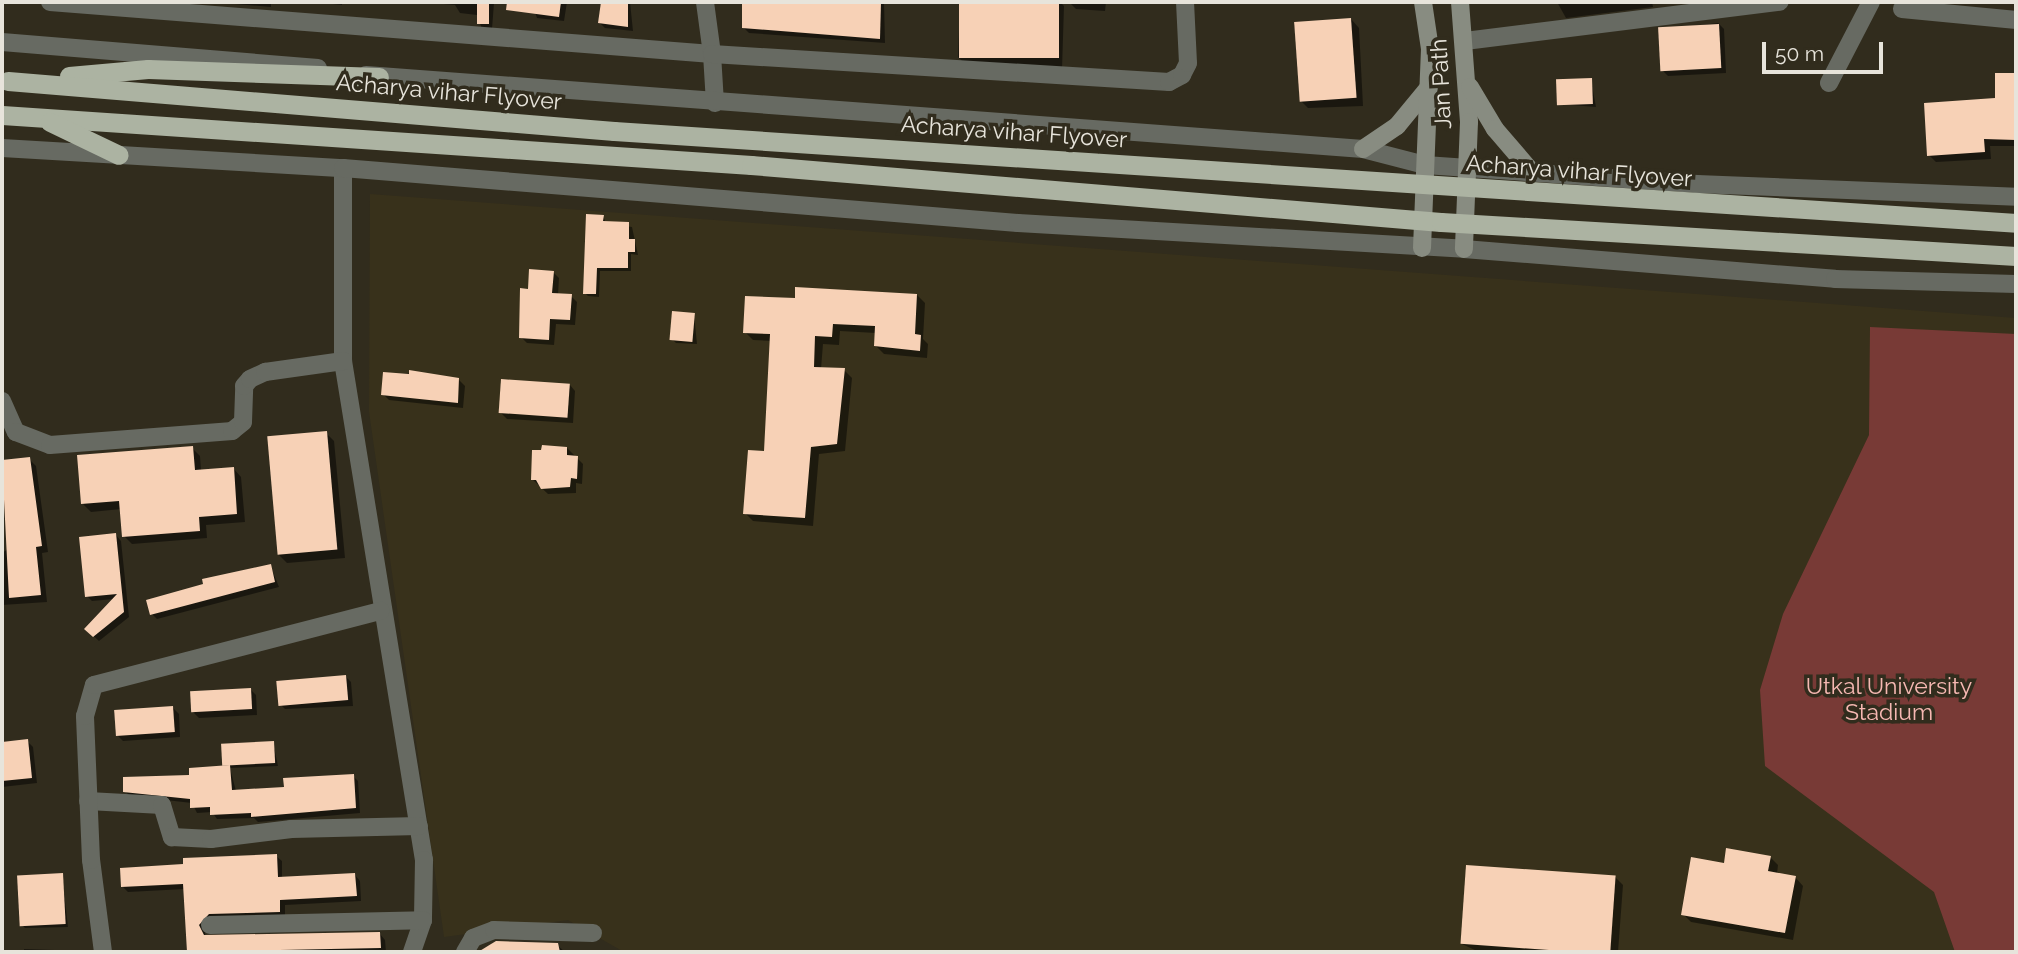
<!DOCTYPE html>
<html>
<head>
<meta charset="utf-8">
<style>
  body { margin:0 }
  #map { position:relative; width:2018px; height:954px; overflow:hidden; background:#312c1d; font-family:Raleway,sans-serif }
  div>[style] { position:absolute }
  .built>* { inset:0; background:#38311b }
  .green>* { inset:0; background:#783a36 }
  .shadow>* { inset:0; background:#0007 }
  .building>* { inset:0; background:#f7d1b6; transform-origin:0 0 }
  .minor>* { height:18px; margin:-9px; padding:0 9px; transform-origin:9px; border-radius:9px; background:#676a62 }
  .tertiary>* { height:18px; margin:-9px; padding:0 9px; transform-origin:9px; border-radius:9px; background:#676a62 }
  .secondary>* { height:18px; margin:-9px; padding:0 9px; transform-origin:9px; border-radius:9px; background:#888c81 }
  .trunk>* { height:19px; margin:-9.5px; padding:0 9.5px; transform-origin:9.5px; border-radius:9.5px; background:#acb3a2 }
  span { translate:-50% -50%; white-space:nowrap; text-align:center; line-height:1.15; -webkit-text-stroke:7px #312c1d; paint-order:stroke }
  .street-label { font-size:23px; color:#e7e4db }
  .park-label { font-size:23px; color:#f6b8b2 }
  .frame { position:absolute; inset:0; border:4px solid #e7e4db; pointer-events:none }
  .scale { position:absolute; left:1762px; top:42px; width:121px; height:32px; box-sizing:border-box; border:4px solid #e7e4db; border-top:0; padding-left:9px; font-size:21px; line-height:24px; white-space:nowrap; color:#e7e4db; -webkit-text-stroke:5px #312c1d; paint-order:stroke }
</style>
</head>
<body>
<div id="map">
  <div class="built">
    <i style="clip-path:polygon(370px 194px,2016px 318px,2016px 952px,624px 952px,568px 920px,444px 937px,369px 412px)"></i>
  </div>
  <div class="green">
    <i style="clip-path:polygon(1870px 327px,2016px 334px,2016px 952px,1955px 952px,1934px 892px,1765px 766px,1760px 690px,1783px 614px,1869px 435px)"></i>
  </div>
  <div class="shadow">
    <i style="clip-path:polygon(211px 2px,271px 2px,271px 7px)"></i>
    <i style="clip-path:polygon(315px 2px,342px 2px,342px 5px)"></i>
    <i style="clip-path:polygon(421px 2px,567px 2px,564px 21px,537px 18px,533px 6px,494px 3px,492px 29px,482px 29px,477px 15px,460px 13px,455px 5px)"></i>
    <i style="clip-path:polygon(582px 2px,630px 2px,633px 31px,605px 28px,600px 23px,603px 4px)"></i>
    <i style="clip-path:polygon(744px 2px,884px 2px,885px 43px,749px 33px,744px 28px)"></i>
    <i style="clip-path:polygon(960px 2px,1060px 2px,1064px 6px,1062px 69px,964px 63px,958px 57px)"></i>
    <i style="clip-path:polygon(1106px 2px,1105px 11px,1076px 9px,1070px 3px)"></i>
    <i style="clip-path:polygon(1557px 2px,1652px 2px,1653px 7px,1566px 18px)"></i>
    <i style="clip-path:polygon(1351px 19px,1359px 28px,1363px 106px,1308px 108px,1300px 100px)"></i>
    <i style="clip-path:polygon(1718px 23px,1724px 29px,1726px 73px,1668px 76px,1662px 70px,1660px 30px)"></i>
    <i style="clip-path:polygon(1997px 75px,2016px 75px,2016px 146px,1990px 146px,1991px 159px,1936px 162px,1929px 155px,1996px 100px)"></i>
    <i style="clip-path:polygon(1591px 80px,1596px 107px,1559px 104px)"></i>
    <i style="clip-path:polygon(603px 216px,606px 223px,632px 227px,638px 255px,631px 254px,631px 271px,600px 271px,599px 297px,588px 296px,585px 293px)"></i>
    <i style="clip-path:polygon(553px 272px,559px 278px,558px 295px,571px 296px,577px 302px,575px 325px,556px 324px,554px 345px,527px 343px,521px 337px,529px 291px)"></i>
    <i style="clip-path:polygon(917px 295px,925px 303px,923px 339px,928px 344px,927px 358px,884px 354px,876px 346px,876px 333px,840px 331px,839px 345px,823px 344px,821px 369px,844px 370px,852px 378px,845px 451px,819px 454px,813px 526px,753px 521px,745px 513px,766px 453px,772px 341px,753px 340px,745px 332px,796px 300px)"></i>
    <i style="clip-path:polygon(694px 314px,697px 344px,676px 343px,672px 339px)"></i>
    <i style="clip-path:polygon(423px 373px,459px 380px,465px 386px,463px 408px,389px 400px,383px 394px,385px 374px)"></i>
    <i style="clip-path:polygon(570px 385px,575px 391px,573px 423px,507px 419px,501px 413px)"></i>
    <i style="clip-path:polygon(326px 433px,334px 441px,345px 558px,287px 563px,279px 555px)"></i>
    <i style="clip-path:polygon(192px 448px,200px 456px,201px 471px,233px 468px,241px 477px,245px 522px,206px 525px,207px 538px,132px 544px,124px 536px,121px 509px,91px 512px,83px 504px)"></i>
    <i style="clip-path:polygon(567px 448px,583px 464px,582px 484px,576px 483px,576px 493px,548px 494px,532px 479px)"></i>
    <i style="clip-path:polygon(29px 459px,36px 466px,48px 552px,42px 553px,47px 602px,2px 605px,2px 553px,11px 547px)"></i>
    <i style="clip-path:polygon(116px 535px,121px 541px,129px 617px,99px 641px,86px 629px,114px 599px,92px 601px,87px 596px)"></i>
    <i style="clip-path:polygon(270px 565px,279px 587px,157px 619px,152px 614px,205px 585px)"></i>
    <i style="clip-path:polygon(345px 676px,351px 682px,353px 706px,285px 709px,279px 703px)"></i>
    <i style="clip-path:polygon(250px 689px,256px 695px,257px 715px,199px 718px,193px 712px)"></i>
    <i style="clip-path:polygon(173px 708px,179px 714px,180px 737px,123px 741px,117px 735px)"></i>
    <i style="clip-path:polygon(27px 741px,33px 747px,37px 783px,2px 787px,2px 744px)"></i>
    <i style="clip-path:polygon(273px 742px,278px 766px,230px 768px,236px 791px,286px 789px,353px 776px,358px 781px,360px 813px,258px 822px,254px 818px,217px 819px,212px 812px,197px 813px,192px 803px,130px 796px,125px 791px,227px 767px,224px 764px)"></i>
    <i style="clip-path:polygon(276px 856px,282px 861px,282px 879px,355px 875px,360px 881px,361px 901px,285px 905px,285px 917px,205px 926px,205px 935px,380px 934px,385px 940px,386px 952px,188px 952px,185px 889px,128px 892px,123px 887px,185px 866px)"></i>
    <i style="clip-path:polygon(1770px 857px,1778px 865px,1777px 874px,1795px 877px,1803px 886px,1793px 940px,1691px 922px,1683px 914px,1725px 865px)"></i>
    <i style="clip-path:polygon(62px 875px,68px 927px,25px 928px,21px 924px)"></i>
    <i style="clip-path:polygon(1615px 877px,1623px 885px,1618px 952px,1479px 952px,1462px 944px)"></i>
    <i style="clip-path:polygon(496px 943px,557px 945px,565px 952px,480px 952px)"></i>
    <i style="clip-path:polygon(24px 949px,54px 950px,56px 952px,24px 952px)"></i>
  </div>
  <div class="building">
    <i style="left:477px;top:2px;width:12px;height:22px"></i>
    <i style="clip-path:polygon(507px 2px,561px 2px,559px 17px,506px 10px)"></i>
    <i style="clip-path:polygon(601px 2px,628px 2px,628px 27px,598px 23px)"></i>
    <i style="clip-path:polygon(742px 2px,881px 2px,880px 39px,742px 28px)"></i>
    <i style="left:959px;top:2px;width:100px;height:56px"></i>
    <i style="left:1351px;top:18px;width:80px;height:57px;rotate:86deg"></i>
    <i style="left:1719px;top:24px;width:44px;height:61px;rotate:87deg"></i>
    <i style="clip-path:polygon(1995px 73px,2016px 73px,2016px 140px,1984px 139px,1985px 152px,1927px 156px,1924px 103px,1995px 98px)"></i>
    <i style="left:1592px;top:78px;width:26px;height:36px;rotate:88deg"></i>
    <i style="clip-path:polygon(586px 214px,604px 215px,603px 221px,629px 222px,629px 239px,635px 239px,635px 252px,628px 252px,628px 268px,597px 268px,596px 294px,583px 294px)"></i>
    <i style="clip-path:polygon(529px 269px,554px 271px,552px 293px,572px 294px,570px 320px,550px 319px,549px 340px,519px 338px,520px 288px,528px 289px)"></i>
    <i style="clip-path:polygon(795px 287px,917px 294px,915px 334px,921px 335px,920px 351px,874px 346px,875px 326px,833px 324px,832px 337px,815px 336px,814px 367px,845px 368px,837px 444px,811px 447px,805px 518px,743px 514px,748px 450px,764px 451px,770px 334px,743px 333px,745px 296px,795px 298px)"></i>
    <i style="left:672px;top:311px;width:23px;height:29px;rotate:5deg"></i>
    <i style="clip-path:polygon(409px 370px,459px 378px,458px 403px,381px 395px,383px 372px,409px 374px)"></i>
    <i style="left:501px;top:379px;width:69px;height:34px;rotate:4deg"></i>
    <i style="left:327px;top:431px;width:119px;height:60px;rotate:85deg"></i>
    <i style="clip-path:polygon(542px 445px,567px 447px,567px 455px,578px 456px,577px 479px,571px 478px,570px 487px,541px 489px,536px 480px,531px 480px,532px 450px,541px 450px)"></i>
    <i style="clip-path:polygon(193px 446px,195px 470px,234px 467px,237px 514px,199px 517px,200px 531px,122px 537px,119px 501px,81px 504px,77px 455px)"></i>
    <i style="clip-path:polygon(30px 457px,42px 546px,36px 547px,41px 595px,9px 598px,2px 460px)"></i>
    <i style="clip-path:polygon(116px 533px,124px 612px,93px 637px,84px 629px,117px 594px,85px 597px,79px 537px)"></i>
    <i style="clip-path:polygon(271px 564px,275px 582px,150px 615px,146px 600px,203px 584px,202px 579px)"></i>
    <i style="left:346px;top:675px;width:25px;height:70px;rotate:85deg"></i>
    <i style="left:251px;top:688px;width:21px;height:61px;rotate:87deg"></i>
    <i style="left:173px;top:706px;width:26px;height:59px;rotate:86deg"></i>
    <i style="clip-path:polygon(28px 739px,32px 778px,2px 781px,2px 742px)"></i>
    <i style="left:274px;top:741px;width:22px;height:53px;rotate:87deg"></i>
    <i style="clip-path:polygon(230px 765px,232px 790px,284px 787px,283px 778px,354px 774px,356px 808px,251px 817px,251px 813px,210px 815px,210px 807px,190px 808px,190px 799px,123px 792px,123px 777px,189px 775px,189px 768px)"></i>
    <i style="clip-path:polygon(1726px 848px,1771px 856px,1768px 871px,1796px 876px,1785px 933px,1681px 915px,1691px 857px,1724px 863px)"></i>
    <i style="clip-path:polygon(277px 854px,278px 877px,355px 873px,357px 896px,280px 900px,280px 912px,209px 914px,199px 925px,204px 935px,380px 932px,381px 948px,187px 952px,183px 884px,121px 887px,120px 868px,183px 864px,183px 858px)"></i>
    <i style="left:1466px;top:865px;width:150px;height:79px;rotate:4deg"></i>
    <i style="left:63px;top:873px;width:51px;height:46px;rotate:87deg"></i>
    <i style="clip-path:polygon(496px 941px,558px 943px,560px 952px,478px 952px)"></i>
  </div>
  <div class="minor">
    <i style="left:50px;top:2px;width:664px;rotate:4.49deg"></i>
    <i style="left:712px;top:54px;width:52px;rotate:-97.7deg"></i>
    <i style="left:1902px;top:9px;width:115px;rotate:5.5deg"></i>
    <i style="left:1465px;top:41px;width:317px;rotate:-7.1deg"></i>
    <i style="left:1829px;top:83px;width:91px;rotate:-62.6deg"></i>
    <i style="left:715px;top:103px;width:49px;rotate:-93.5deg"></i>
    <i style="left:712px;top:54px;width:458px;rotate:3.5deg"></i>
    <i style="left:1169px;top:82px;width:15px;rotate:-28deg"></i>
    <i style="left:1182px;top:75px;width:13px;rotate:-63deg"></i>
    <i style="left:1188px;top:63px;width:61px;rotate:-92.8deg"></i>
    <i style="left:343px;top:168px;width:193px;rotate:90deg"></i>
    <i style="left:343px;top:361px;width:506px;rotate:80.78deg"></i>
    <i style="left:424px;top:860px;width:60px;rotate:91deg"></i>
    <i style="left:423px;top:920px;width:34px;rotate:109deg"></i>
    <i style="left:2px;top:401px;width:34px;rotate:66deg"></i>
    <i style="left:16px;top:432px;width:36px;rotate:21deg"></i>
    <i style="left:50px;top:445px;width:183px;rotate:-4.4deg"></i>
    <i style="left:232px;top:431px;width:14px;rotate:-39deg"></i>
    <i style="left:243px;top:422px;width:36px;rotate:-88deg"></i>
    <i style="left:244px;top:386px;width:9px;rotate:-49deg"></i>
    <i style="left:250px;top:379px;width:17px;rotate:-25deg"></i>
    <i style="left:265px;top:372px;width:79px;rotate:-8deg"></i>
    <i style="left:88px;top:801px;width:74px;rotate:3.1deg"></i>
    <i style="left:162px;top:805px;width:34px;rotate:73deg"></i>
    <i style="left:172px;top:837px;width:39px;rotate:3deg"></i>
    <i style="left:211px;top:839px;width:81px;rotate:-7.1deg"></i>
    <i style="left:291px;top:829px;width:128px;rotate:-1.3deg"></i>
    <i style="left:210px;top:925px;width:213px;rotate:-1.3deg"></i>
    <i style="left:103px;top:952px;width:93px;rotate:-97.4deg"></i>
    <i style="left:91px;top:860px;width:144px;rotate:-92.4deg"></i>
    <i style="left:85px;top:716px;width:32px;rotate:-74deg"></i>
    <i style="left:94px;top:685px;width:296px;rotate:-14.5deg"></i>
    <i style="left:465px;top:952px;width:16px;rotate:-60deg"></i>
    <i style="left:473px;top:938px;width:22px;rotate:-21deg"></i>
    <i style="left:494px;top:930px;width:99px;rotate:1.7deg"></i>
  </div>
  <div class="tertiary">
    <i style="left:2px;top:42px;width:317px;rotate:4.7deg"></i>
    <i style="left:366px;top:75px;width:1000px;rotate:4.24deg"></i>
    <i style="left:1363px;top:149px;width:64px;rotate:14.5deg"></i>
    <i style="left:1425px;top:165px;width:273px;rotate:4deg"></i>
    <i style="left:1697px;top:184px;width:319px;rotate:2.3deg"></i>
    <i style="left:2px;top:148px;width:342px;rotate:3.4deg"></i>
    <i style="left:343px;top:168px;width:677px;rotate:4.66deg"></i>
    <i style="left:1018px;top:223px;width:447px;rotate:3.3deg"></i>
    <i style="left:1464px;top:249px;width:372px;rotate:4.6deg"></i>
    <i style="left:1835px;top:279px;width:181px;rotate:1.6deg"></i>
  </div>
  <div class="secondary">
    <i style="left:1460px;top:2px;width:120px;rotate:85.7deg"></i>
    <i style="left:1469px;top:122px;width:127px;rotate:92.3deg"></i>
    <i style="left:1470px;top:87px;width:49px;rotate:59.2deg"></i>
    <i style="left:1495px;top:129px;width:55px;rotate:49.4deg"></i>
    <i style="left:1363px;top:149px;width:41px;rotate:-34.1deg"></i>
    <i style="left:1397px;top:126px;width:50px;rotate:-50.6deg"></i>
    <i style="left:1422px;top:248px;width:199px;rotate:-87.7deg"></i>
    <i style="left:1430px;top:49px;width:48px;rotate:-98.5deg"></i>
  </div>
  <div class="trunk">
    <i style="left:69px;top:76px;width:79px;rotate:-5.1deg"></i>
    <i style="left:148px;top:69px;width:231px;rotate:2deg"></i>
    <i style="left:8px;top:81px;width:608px;rotate:4.72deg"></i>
    <i style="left:614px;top:131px;width:1405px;rotate:3.75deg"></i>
    <i style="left:2px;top:115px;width:751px;rotate:3.82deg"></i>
    <i style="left:751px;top:165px;width:692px;rotate:4.72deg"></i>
    <i style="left:1441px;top:222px;width:576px;rotate:3.38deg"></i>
    <i style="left:50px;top:122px;width:76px;rotate:25.6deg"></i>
  </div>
  <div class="street-label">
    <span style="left:1441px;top:84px;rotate:-93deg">Jan Path</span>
    <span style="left:449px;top:92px;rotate:5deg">Acharya vihar Flyover</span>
    <span style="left:1014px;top:132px;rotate:4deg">Acharya vihar Flyover</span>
    <span style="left:1579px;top:171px;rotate:4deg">Acharya vihar Flyover</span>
  </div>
  <div class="park-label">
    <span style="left:1889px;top:699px">Utkal University<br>Stadium</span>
  </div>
  <div class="frame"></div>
  <div class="scale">50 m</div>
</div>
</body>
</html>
